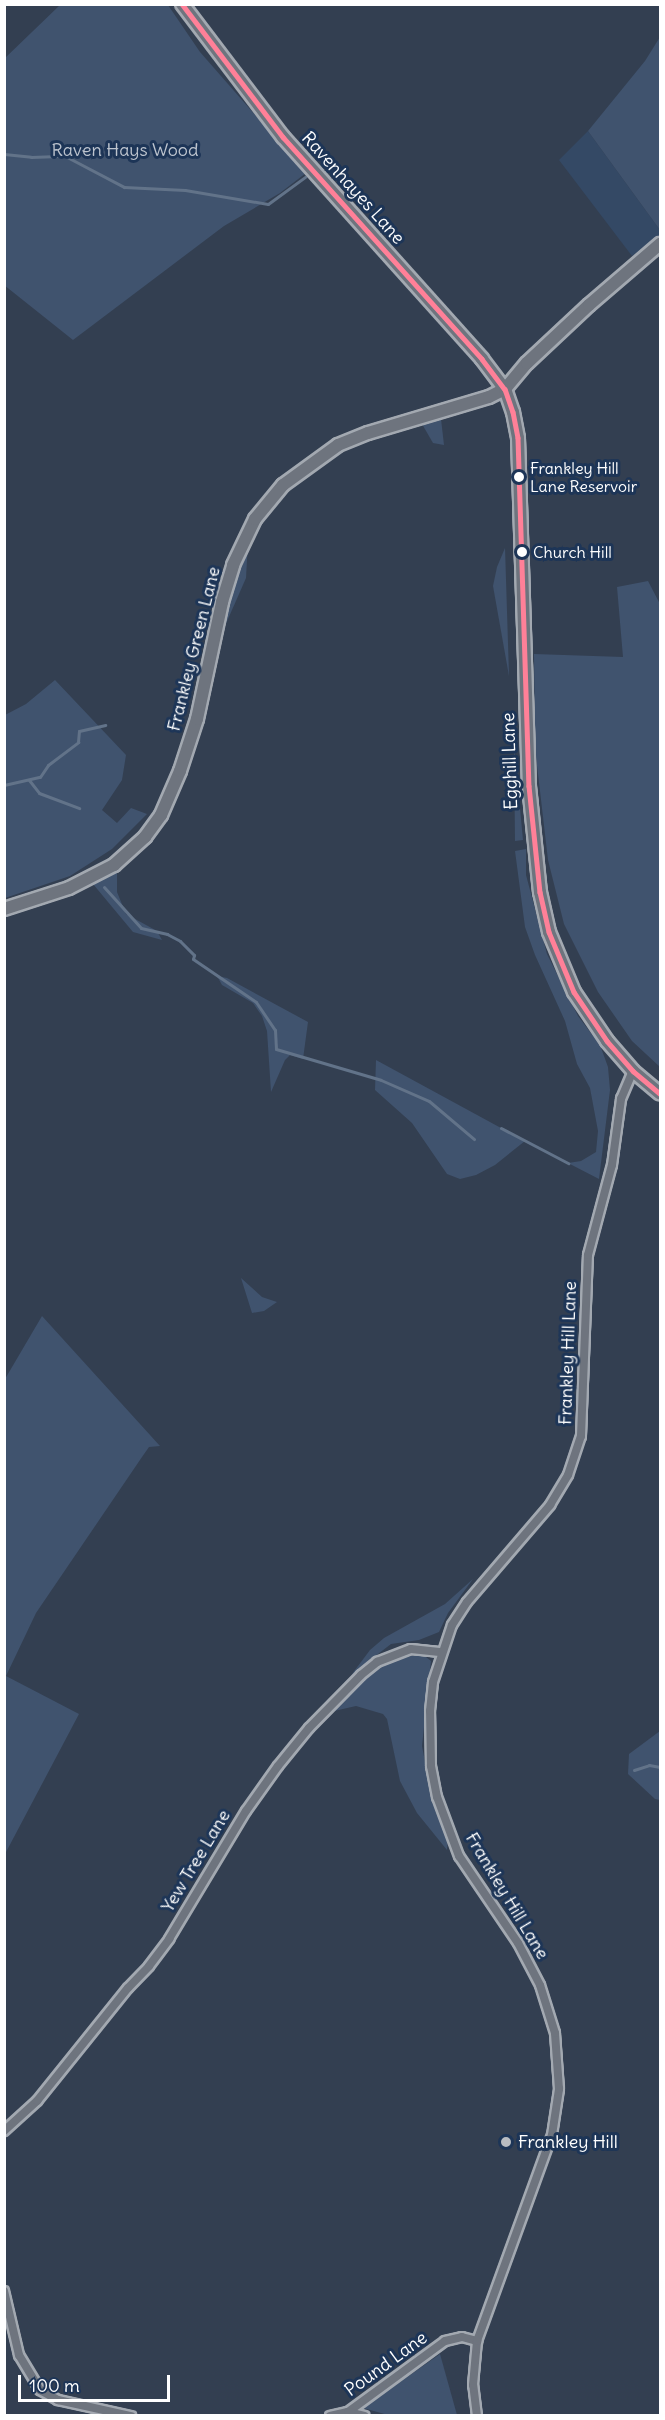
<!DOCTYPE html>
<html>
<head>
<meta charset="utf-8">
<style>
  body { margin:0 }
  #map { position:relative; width:665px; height:2420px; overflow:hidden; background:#333f51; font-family:Delius,sans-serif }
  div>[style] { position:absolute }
  .built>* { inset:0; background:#344965 }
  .green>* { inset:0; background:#40536e }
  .stream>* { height:3px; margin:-1.5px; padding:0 1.5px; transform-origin:1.5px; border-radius:1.5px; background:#627389 }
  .roads { filter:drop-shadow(2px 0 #a3a9b1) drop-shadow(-2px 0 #a3a9b1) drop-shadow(0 2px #a3a9b1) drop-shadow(0 -2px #a3a9b1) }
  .street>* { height:8px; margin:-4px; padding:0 4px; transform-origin:4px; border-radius:4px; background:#6e747e }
  .secondary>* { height:12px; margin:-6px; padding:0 6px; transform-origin:6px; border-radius:6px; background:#6e747e }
  .bus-1>* { height:4.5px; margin:-2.25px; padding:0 2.25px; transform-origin:2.25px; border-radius:2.25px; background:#ff8098 }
  .dots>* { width:16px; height:16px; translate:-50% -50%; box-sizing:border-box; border:3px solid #1d3557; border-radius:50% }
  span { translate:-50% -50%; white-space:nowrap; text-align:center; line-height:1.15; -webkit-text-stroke:6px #1d3557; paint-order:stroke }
  .bus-label { font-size:16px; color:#fff }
  .left { translate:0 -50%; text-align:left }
  .park-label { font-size:18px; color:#bdc4ce }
  .street-label { font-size:18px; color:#fff }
  .poi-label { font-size:18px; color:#fff }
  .frame { position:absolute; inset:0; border:6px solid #fff; pointer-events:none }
  .scale { position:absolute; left:18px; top:2375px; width:152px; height:27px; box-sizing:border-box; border:3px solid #fff; border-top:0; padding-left:8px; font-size:18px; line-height:21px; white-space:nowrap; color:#fff; -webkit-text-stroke:4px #1d3557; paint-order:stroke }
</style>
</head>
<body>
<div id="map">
  <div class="built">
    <i style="clip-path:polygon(588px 131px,660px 230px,660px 236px,632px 256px,559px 160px)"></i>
  </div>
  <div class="green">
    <i style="clip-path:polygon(60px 5px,168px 5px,200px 52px,306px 173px,280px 193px,224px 226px,73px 340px,4px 285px,5px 58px)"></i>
    <i style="clip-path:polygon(660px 37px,660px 230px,588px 131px,645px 61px)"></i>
    <i style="clip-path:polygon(441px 419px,444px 445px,433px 443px,422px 424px)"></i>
    <i style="clip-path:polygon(248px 542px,246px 578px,221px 635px,238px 567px)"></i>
    <i style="clip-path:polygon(505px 548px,509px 676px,493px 586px,497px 567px)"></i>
    <i style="clip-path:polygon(648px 581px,660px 604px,660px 1067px,632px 1041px,598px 992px,564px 924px,548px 860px,535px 748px,534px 654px,623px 657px,617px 587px)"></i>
    <i style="clip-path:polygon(55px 680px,126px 755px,122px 780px,102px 810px,117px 823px,131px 808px,147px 814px,112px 849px,70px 876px,5px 898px,5px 715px,26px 704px)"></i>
    <i style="clip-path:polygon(514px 745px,523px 840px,515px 841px)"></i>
    <i style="clip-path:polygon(526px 849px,526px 875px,547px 954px,578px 1016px,600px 1045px,608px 1067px,610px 1090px,599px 1179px,568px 1163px,581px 1161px,596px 1152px,598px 1131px,590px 1088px,577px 1064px,565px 1021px,535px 955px,525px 927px,515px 851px)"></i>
    <i style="clip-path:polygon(117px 870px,117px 892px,126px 914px,157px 931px,162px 940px,133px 932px,93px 884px)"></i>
    <i style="clip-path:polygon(217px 976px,227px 978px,308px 1022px,303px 1059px,290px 1055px,285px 1060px,271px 1092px,267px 1031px,262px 1016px,253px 1003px,222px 985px)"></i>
    <i style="clip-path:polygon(376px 1060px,501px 1128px,525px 1141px,495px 1165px,476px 1175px,460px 1179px,447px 1174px,412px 1123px,375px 1090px)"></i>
    <i style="clip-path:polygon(241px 1278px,262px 1297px,277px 1302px,264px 1311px,252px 1313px)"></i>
    <i style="clip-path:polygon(42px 1316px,160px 1446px,149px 1447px,142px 1457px,36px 1613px,6px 1676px,79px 1714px,5px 1854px,5px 1379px)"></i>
    <i style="clip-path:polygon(473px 1579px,448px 1613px,439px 1632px,419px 1640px,391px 1644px,352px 1674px,370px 1650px,384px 1638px,445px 1604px)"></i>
    <i style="clip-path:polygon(421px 1653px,431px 1661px,422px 1746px,432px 1799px,448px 1839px,447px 1850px,417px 1813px,400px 1781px,387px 1719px,383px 1714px,356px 1706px,334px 1711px,364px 1679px,388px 1663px)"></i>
    <i style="clip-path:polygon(660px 1731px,660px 1800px,655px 1799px,628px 1774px,629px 1754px)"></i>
    <i style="clip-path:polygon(440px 2354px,457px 2415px,388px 2415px,363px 2408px)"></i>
  </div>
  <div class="stream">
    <i style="left:4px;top:154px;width:27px;rotate:6deg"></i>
    <i style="left:31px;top:157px;width:34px;rotate:-2deg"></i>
    <i style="left:65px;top:156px;width:67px;rotate:27.7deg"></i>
    <i style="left:124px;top:187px;width:61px;rotate:2.8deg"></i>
    <i style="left:185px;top:190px;width:84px;rotate:9.6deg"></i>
    <i style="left:268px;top:204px;width:46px;rotate:-36.1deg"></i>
    <i style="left:29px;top:780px;width:16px;rotate:52deg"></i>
    <i style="left:39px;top:793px;width:43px;rotate:20.6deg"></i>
    <i style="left:4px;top:785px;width:37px;rotate:-13deg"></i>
    <i style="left:40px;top:777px;width:14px;rotate:-56deg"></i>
    <i style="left:48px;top:765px;width:38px;rotate:-37deg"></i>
    <i style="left:78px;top:742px;width:11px;rotate:-85deg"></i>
    <i style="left:79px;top:731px;width:27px;rotate:-13deg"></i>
    <i style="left:104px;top:887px;width:55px;rotate:47.9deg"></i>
    <i style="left:141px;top:928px;width:27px;rotate:13deg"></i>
    <i style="left:167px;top:934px;width:15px;rotate:28deg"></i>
    <i style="left:180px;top:941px;width:20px;rotate:45deg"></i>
    <i style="left:194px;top:955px;width:4px;rotate:104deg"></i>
    <i style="left:193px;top:959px;width:76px;rotate:34.3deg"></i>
    <i style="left:256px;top:1002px;width:34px;rotate:56deg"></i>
    <i style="left:275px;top:1030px;width:19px;rotate:87deg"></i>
    <i style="left:276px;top:1049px;width:109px;rotate:16.4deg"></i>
    <i style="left:381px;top:1080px;width:52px;rotate:23.6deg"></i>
    <i style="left:429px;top:1101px;width:59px;rotate:40.2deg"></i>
    <i style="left:501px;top:1128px;width:76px;rotate:27.6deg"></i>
    <i style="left:634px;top:1770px;width:16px;rotate:-18deg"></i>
    <i style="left:649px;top:1765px;width:11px;rotate:10deg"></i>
  </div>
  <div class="roads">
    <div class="street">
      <i style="left:4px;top:2131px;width:45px;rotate:-42.3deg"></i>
      <i style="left:37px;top:2101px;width:145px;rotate:-51.2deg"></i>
      <i style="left:128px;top:1988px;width:30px;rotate:-46deg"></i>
      <i style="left:149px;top:1966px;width:34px;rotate:-53deg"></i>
      <i style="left:169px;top:1939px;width:149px;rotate:-59deg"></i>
      <i style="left:246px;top:1811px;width:55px;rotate:-54.6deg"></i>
      <i style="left:278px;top:1766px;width:49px;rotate:-50.8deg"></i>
      <i style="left:309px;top:1728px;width:74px;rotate:-45.5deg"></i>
      <i style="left:361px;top:1675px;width:21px;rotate:-39deg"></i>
      <i style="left:377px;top:1662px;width:36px;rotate:-21deg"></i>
      <i style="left:411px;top:1649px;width:31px;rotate:6deg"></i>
      <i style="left:4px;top:2291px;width:66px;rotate:76.8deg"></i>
      <i style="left:19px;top:2355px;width:41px;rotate:59deg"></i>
      <i style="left:40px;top:2390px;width:21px;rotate:29deg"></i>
      <i style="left:58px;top:2400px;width:75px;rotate:12.4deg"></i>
      <i style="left:348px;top:2412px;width:120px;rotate:-36.2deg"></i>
      <i style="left:445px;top:2341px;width:17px;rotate:-13deg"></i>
      <i style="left:462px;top:2337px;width:16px;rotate:15deg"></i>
      <i style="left:330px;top:2416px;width:18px;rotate:-13deg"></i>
      <i style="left:348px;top:2412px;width:17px;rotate:13deg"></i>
      <i style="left:477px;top:2416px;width:31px;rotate:-97deg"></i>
      <i style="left:473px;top:2385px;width:44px;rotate:-84.8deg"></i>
      <i style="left:477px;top:2341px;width:219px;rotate:-70deg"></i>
      <i style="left:552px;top:2135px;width:47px;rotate:-81.3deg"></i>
      <i style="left:559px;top:2089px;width:56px;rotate:-94.1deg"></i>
      <i style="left:555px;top:2033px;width:50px;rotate:-107.4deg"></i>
      <i style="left:540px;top:1985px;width:47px;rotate:-117.6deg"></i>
      <i style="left:518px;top:1943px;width:105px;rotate:-124.1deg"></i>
      <i style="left:459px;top:1856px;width:63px;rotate:-110.4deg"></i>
      <i style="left:437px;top:1797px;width:32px;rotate:-101deg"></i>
      <i style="left:431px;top:1766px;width:55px;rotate:-91deg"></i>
      <i style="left:430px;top:1711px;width:29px;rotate:-84deg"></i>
      <i style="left:433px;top:1682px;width:60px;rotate:-71.6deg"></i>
      <i style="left:452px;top:1625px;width:27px;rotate:-57deg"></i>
      <i style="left:467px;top:1602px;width:128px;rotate:-49.4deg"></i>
      <i style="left:550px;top:1505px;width:35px;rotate:-59deg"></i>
      <i style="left:568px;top:1475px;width:41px;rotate:-71.6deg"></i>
      <i style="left:581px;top:1436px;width:181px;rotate:-87.8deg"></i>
      <i style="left:588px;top:1255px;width:93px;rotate:-75.1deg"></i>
      <i style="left:612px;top:1165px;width:67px;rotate:-82.2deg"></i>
      <i style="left:621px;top:1099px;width:30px;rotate:-67deg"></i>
    </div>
    <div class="secondary">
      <i style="left:182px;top:4px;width:167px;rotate:52.8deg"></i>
      <i style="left:283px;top:137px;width:298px;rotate:48.1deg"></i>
      <i style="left:482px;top:359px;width:38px;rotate:53deg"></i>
      <i style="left:505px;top:389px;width:24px;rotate:71deg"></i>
      <i style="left:513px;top:412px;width:26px;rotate:79deg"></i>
      <i style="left:518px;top:438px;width:348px;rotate:88.2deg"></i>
      <i style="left:529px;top:786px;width:107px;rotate:84.1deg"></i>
      <i style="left:540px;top:892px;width:41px;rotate:77.3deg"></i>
      <i style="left:549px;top:932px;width:65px;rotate:67.4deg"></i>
      <i style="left:574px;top:992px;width:59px;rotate:56deg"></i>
      <i style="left:607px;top:1041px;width:40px;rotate:49deg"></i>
      <i style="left:633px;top:1071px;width:35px;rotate:40deg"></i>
      <i style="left:4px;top:909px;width:68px;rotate:-17.9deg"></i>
      <i style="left:69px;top:888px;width:51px;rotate:-27.1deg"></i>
      <i style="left:114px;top:865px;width:42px;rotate:-42.1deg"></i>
      <i style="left:145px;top:837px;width:27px;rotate:-54deg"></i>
      <i style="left:161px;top:815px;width:48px;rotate:-66.6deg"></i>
      <i style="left:180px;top:771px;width:55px;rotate:-71.9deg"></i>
      <i style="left:197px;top:719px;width:120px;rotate:-77.9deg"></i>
      <i style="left:222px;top:602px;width:39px;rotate:-73deg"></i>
      <i style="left:233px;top:565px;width:51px;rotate:-64.4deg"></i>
      <i style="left:255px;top:519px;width:44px;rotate:-50.5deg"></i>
      <i style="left:283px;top:485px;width:68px;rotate:-36deg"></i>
      <i style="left:338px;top:445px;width:32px;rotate:-22deg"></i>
      <i style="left:368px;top:433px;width:126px;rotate:-16.6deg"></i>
      <i style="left:489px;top:397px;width:18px;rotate:-27deg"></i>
      <i style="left:505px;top:389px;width:34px;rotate:-50deg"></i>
      <i style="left:527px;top:363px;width:85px;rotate:-43.1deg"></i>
      <i style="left:589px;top:305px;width:94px;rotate:-40.7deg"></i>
    </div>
  </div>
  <div class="bus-1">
    <i style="left:182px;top:4px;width:167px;rotate:52.8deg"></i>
    <i style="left:283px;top:137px;width:298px;rotate:48.1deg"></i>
    <i style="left:482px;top:359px;width:38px;rotate:53deg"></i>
    <i style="left:505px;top:389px;width:24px;rotate:71deg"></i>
    <i style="left:513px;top:412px;width:26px;rotate:79deg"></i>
    <i style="left:518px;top:438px;width:348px;rotate:88.2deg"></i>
    <i style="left:529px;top:786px;width:107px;rotate:84.1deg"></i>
    <i style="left:540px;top:892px;width:41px;rotate:77.3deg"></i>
    <i style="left:549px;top:932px;width:65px;rotate:67.4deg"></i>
    <i style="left:574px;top:992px;width:59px;rotate:56deg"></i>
    <i style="left:607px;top:1041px;width:40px;rotate:49deg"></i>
    <i style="left:633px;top:1071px;width:35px;rotate:40deg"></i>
  </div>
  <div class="dots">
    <i style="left:519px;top:477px;background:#fff"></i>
    <i style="left:522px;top:552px;background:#fff"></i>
    <i style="left:506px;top:2142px;background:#b8bcc2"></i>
  </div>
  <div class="bus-label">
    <span class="left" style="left:530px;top:477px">Frankley Hill<br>Lane Reservoir</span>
    <span class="left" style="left:533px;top:552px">Church Hill</span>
  </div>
  <div class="park-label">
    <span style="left:125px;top:150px">Raven Hays Wood</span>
  </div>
  <div class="street-label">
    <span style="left:353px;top:188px;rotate:48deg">Ravenhayes Lane</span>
    <span style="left:194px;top:649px;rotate:-76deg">Frankley Green Lane</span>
    <span style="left:510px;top:761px;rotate:-92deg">Egghill Lane</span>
    <span style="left:568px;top:1353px;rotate:-88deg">Frankley Hill Lane</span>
    <span style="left:196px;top:1861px;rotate:-59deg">Yew Tree Lane</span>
    <span style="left:507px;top:1896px;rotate:59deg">Frankley Hill Lane</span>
    <span style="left:386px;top:2364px;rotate:-36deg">Pound Lane</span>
  </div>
  <div class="poi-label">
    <span class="left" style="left:518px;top:2142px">Frankley Hill</span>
  </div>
  <div class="frame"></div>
  <div class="scale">100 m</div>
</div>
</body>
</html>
